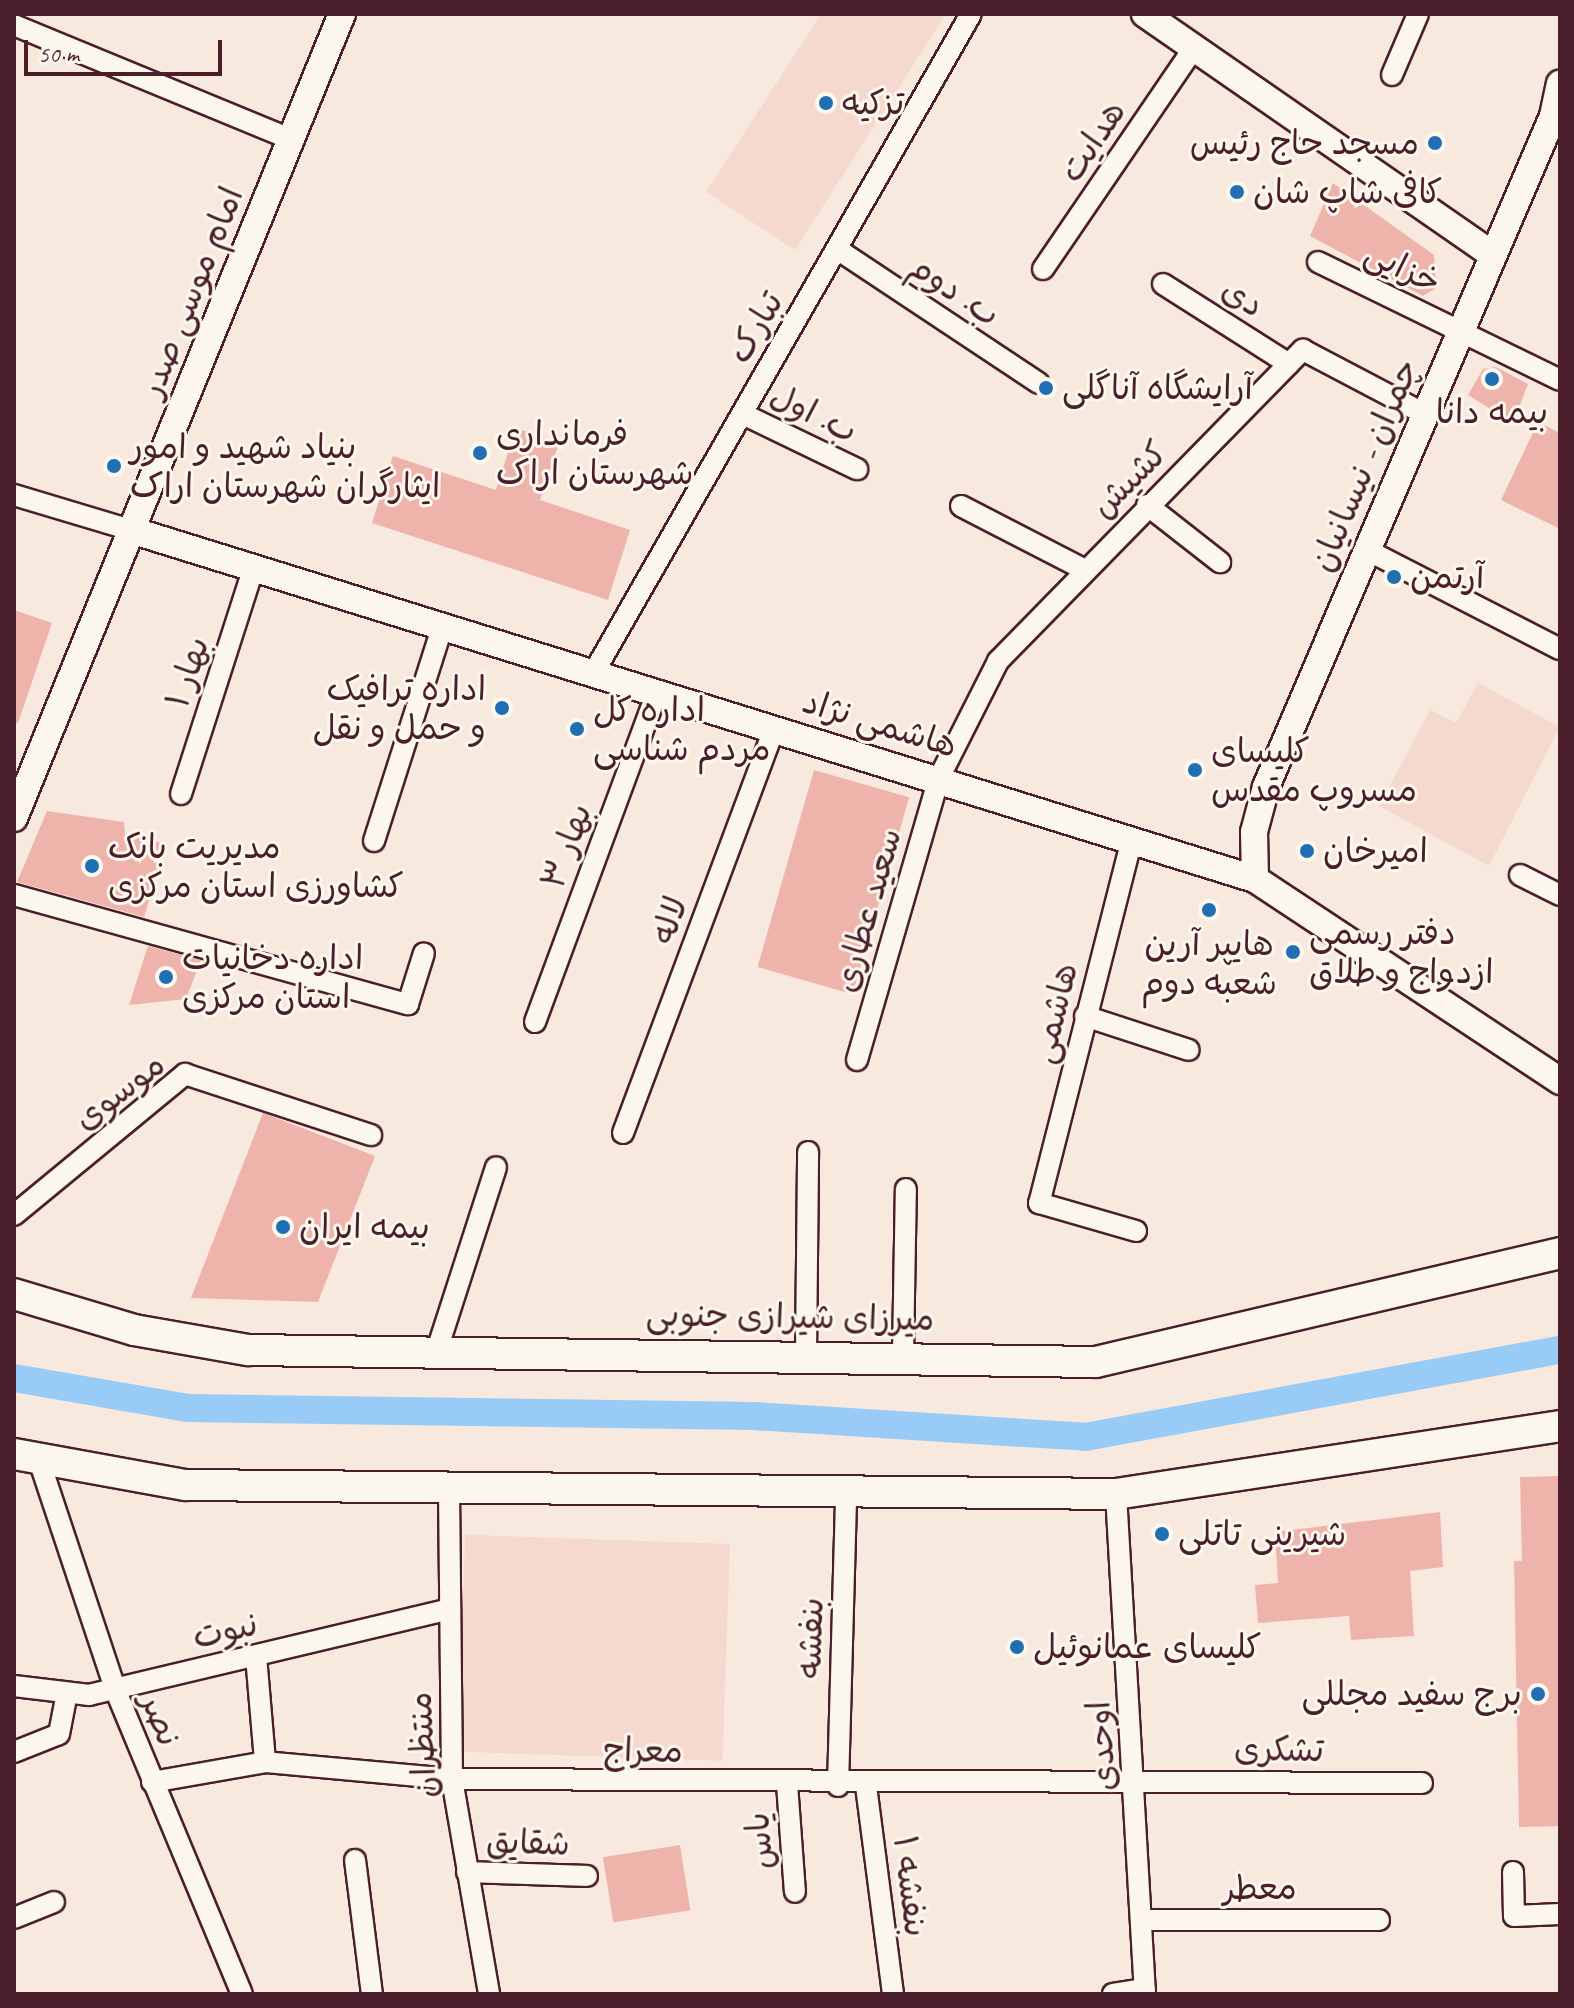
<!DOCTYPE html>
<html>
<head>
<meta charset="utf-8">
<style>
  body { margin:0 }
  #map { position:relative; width:1574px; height:2008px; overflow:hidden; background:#f8e9df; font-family:Caveat,"Playpen Sans Arabic",sans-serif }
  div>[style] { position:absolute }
  .built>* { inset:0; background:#f5d9cf; transform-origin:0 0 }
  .canal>* { height:28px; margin:-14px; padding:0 14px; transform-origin:14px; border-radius:14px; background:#98cbf5 }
  .building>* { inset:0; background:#eeb3aa; transform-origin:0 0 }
  .roads { filter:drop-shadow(2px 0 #4a1f2b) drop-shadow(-2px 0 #4a1f2b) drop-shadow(0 2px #4a1f2b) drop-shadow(0 -2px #4a1f2b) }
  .minor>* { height:20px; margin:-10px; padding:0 10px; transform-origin:10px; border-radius:10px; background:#fbf7ec }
  .tertiary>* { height:26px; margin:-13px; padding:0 13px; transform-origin:13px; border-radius:13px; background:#fbf7ec }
  .secondary>* { height:30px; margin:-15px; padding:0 15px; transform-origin:15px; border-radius:15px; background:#fbf7ec }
  .dots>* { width:22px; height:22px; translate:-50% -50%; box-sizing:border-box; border:4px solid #fbf7ec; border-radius:50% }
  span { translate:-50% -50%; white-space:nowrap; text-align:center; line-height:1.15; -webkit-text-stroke:6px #fbf7ec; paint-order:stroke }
  .poi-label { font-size:34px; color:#4a1f2b }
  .left { translate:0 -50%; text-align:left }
  .right { translate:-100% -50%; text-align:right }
  .street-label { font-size:34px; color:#4a1f2b }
  .frame { position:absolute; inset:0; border:16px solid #4a1f2b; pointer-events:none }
  .scale { position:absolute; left:24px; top:40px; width:198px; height:36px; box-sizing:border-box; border:4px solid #4a1f2b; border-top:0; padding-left:10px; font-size:24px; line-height:28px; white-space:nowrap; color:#4a1f2b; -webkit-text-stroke:6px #fbf7ec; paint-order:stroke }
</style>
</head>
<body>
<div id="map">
  <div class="built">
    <i style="clip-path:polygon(821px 14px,946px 14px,795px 250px,706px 192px)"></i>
    <i style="clip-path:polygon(1478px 683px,1560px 727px,1489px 866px,1379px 806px,1430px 710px,1456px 723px)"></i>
    <i style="left:730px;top:1544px;width:217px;height:265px;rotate:92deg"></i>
  </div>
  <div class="canal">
    <i style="left:14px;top:1378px;width:177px;rotate:9.8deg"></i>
    <i style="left:188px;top:1408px;width:566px;rotate:0.81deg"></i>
    <i style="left:754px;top:1416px;width:332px;rotate:3.6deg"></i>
    <i style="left:1085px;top:1437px;width:483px;rotate:-10.4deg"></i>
  </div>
  <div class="building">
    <i style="clip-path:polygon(1333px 183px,1434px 255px,1436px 288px,1423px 296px,1310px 236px)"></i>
    <i style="clip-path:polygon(1496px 367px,1528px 384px,1513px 423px,1468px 395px,1483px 369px)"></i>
    <i style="clip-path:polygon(1538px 422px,1560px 433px,1560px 529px,1501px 500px)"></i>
    <i style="clip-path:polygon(516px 428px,559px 443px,540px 500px,630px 530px,608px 600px,372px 523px,393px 456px,496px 490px)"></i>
    <i style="clip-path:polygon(14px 610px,52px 623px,18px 723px,14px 723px)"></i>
    <i style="left:814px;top:770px;width:99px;height:205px;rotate:16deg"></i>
    <i style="clip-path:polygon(47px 811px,124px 822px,125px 835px,167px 844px,144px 917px,17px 882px)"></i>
    <i style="clip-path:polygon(148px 946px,201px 960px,186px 999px,129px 1005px)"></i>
    <i style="clip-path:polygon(263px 1113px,375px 1156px,318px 1302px,191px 1298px)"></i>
    <i style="clip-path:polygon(1560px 1476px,1560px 1826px,1519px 1827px,1514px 1561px,1522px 1561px,1520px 1477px)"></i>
    <i style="clip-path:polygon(1440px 1512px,1443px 1567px,1410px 1571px,1414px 1636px,1351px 1640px,1349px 1616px,1258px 1623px,1255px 1585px,1278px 1583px,1275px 1532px)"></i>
    <i style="left:680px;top:1845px;width:66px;height:78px;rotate:81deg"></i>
  </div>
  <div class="roads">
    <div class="minor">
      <i style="left:14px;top:25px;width:300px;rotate:22.4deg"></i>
      <i style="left:1392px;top:75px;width:66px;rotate:-66.9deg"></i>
      <i style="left:837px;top:249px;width:242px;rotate:33.6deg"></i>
      <i style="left:1318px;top:262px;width:269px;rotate:26deg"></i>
      <i style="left:1043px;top:269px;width:268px;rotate:-55.7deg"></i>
      <i style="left:1163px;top:284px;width:149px;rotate:32.4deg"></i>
      <i style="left:743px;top:414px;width:127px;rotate:25.8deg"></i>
      <i style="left:14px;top:495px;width:125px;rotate:16.7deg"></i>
      <i style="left:1147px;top:505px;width:93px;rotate:38deg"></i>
      <i style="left:961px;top:506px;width:140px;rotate:27.3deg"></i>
      <i style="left:1367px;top:550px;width:217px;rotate:27.2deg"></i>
      <i style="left:594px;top:672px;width:758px;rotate:-60.19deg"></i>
      <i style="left:181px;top:794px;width:235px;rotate:-72.2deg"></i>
      <i style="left:1132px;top:839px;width:376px;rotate:104.3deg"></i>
      <i style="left:1039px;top:1203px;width:101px;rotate:16.1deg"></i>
      <i style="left:374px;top:841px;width:227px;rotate:-72.3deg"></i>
      <i style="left:1520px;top:875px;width:45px;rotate:26.6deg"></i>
      <i style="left:14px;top:895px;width:409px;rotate:15.5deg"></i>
      <i style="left:408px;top:1004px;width:53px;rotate:-72.6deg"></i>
      <i style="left:1085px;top:1016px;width:109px;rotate:18.1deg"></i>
      <i style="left:535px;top:1022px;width:352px;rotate:-69.7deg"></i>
      <i style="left:857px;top:1060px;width:294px;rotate:-73.8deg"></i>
      <i style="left:939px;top:778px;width:131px;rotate:-63.2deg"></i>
      <i style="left:998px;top:661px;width:436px;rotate:-45.6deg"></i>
      <i style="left:1303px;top:350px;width:138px;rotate:27.7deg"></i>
      <i style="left:623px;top:1133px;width:431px;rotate:-69.5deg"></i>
      <i style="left:14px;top:1215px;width:222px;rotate:-39.5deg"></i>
      <i style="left:185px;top:1074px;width:196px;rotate:18.2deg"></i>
      <i style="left:437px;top:1350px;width:192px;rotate:-72.1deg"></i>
      <i style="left:806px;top:1353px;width:201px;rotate:-89.4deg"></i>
      <i style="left:903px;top:1354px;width:165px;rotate:-89deg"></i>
      <i style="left:39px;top:1460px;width:241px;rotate:71.6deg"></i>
      <i style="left:115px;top:1689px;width:330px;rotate:67.4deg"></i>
      <i style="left:449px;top:1490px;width:289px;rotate:89.4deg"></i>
      <i style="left:452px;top:1779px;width:218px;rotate:80.2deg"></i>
      <i style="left:1116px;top:1494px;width:501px;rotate:86.68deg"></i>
      <i style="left:256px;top:1656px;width:106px;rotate:85.1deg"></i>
      <i style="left:14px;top:1686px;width:76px;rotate:6.8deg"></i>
      <i style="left:89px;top:1695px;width:371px;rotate:-13.4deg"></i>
      <i style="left:14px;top:1752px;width:48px;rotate:-21.8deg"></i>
      <i style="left:59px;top:1734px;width:38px;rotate:-79deg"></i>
      <i style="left:152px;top:1782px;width:115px;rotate:-10deg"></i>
      <i style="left:265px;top:1762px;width:188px;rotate:5.2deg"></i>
      <i style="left:452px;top:1779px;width:970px;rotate:0.24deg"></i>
      <i style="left:787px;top:1784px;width:108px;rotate:85.8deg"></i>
      <i style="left:838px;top:1786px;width:295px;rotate:-88.4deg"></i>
      <i style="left:866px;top:1786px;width:210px;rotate:82.6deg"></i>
      <i style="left:355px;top:1860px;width:135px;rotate:82.8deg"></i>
      <i style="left:467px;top:1872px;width:120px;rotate:1.9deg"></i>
      <i style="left:1513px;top:1872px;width:44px;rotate:88.7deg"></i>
      <i style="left:1514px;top:1916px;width:46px;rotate:-2.5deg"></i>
      <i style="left:14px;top:1918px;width:43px;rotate:-21.8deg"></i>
      <i style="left:1142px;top:1920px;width:237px"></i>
      <i style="left:1113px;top:1994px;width:32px;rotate:-9deg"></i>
    </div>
    <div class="tertiary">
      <i style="left:1145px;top:14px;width:423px;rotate:34.7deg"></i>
      <i style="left:134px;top:531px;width:1174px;rotate:17.25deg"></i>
      <i style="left:1255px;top:879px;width:366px;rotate:33.5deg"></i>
      <i style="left:14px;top:818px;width:868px;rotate:-67.81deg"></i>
      <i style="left:1255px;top:879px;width:47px;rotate:-91.2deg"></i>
      <i style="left:1254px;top:832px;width:47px;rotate:-75.1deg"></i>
      <i style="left:1266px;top:787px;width:730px;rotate:-66.84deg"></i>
      <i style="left:1553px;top:116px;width:33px;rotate:-78deg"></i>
    </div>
    <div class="secondary">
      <i style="left:14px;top:1294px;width:125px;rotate:16.7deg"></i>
      <i style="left:134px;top:1330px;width:116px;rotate:10deg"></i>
      <i style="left:248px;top:1350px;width:848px;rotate:0.81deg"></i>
      <i style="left:1096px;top:1362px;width:477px;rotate:-13.2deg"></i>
      <i style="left:14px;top:1454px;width:174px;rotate:10.3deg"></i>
      <i style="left:185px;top:1485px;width:931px;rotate:0.55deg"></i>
      <i style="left:1116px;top:1494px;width:449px;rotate:-8.7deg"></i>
    </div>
  </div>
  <div class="dots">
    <i style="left:826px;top:103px;background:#1f6fb2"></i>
    <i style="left:1435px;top:143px;background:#1f6fb2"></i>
    <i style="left:1237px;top:192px;background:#1f6fb2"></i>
    <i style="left:1492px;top:379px;background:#1f6fb2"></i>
    <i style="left:1046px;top:388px;background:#1f6fb2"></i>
    <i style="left:480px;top:453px;background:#1f6fb2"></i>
    <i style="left:114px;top:466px;background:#1f6fb2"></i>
    <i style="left:1394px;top:577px;background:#1f6fb2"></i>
    <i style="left:502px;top:708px;background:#1f6fb2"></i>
    <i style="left:577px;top:729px;background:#1f6fb2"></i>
    <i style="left:1195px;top:770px;background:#1f6fb2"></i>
    <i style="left:1307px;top:851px;background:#1f6fb2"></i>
    <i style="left:92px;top:866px;background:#1f6fb2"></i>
    <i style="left:1209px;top:910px;background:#1f6fb2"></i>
    <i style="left:1293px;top:952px;background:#1f6fb2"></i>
    <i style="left:166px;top:977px;background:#1f6fb2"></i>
    <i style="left:283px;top:1227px;background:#1f6fb2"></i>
    <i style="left:1162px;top:1534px;background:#1f6fb2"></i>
    <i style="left:1017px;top:1647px;background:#1f6fb2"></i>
    <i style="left:1538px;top:1694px;background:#1f6fb2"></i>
  </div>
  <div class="poi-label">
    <span class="left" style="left:842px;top:103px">تزکیه</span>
    <span class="right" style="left:1419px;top:143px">مسجد حاج رئیس</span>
    <span class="left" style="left:1253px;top:192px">کافی شاپ شان</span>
    <span class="left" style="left:1062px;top:388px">آرایشگاه آناگلی</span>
    <span style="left:1492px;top:412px">بیمه دانا</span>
    <span class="left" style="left:496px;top:453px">فرمانداری<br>شهرستان اراک</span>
    <span class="left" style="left:130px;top:466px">بنیاد شهید و امور<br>ایثارگران شهرستان اراک</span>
    <span class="left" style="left:1410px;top:577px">آرتمن</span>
    <span class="right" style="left:486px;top:708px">اداره ترافیک<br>و حمل و نقل</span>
    <span class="left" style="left:593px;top:729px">اداره کل<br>مردم شناسی</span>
    <span class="left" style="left:1211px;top:770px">کلیسای<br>مسروپ مقدس</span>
    <span class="left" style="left:108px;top:866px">مدیریت بانک<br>کشاورزی استان مرکزی</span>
    <span class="left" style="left:1323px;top:851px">امیرخان</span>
    <span class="left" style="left:1309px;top:952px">دفتر رسمی<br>ازدواج و طلاق</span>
    <span style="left:1209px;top:963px">هایپر آرین<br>شعبه دوم</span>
    <span class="left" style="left:182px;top:977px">اداره دخانیات<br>استان مرکزی</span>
    <span class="left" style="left:299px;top:1227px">بیمه ایران</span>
    <span class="left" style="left:1178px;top:1534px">شیرینی تاتلی</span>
    <span class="left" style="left:1033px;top:1647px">کلیسای عمانوئیل</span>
    <span class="right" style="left:1522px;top:1694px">برج سفید مجللی</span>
  </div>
  <div class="street-label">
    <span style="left:1092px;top:141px;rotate:-56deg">هدایت</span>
    <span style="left:1403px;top:267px;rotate:25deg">خزایی</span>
    <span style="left:955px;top:290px;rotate:34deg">ب. دوم</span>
    <span style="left:191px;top:292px;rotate:-68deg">امام موسی صدر</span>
    <span style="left:1243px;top:297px;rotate:32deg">دی</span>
    <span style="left:755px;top:327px;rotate:-60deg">تبارک</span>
    <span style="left:814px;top:413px;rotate:26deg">ب. اول</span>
    <span style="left:1364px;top:465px;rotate:-67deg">چمران - نیسانیان</span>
    <span style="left:1129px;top:479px;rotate:-45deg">کشیش</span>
    <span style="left:187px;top:672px;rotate:-72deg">بهار ۱</span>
    <span style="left:880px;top:723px;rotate:17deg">هاشمی نژاد</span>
    <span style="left:566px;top:846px;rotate:-70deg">بهار ۳</span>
    <span style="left:867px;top:910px;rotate:-74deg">سعید عطاری</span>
    <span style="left:669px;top:920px;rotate:-70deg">لاله</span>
    <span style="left:1054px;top:1013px;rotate:-76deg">هاشمی</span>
    <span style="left:119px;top:1091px;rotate:-37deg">موسوی</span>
    <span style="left:790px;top:1316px;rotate:1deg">میرزای شیرازی جنوبی</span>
    <span style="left:225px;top:1630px;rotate:-13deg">نبوت</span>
    <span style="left:810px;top:1638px;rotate:-88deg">بنفشه</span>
    <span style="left:161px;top:1719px;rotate:68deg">نصر</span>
    <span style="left:422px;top:1745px;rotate:-93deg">منتظران</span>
    <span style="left:1101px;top:1746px;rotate:-94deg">اوحدی</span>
    <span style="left:1279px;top:1749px;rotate:1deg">تشکری</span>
    <span style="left:643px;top:1750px;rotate:1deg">معراج</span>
    <span style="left:759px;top:1841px;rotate:-95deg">یاس</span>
    <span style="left:528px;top:1842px;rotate:2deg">شقایق</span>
    <span style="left:911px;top:1886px;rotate:83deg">بنفشه ۱</span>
    <span style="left:1260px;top:1888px">معطر</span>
  </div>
  <div class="frame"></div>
  <div class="scale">50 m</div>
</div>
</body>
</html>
